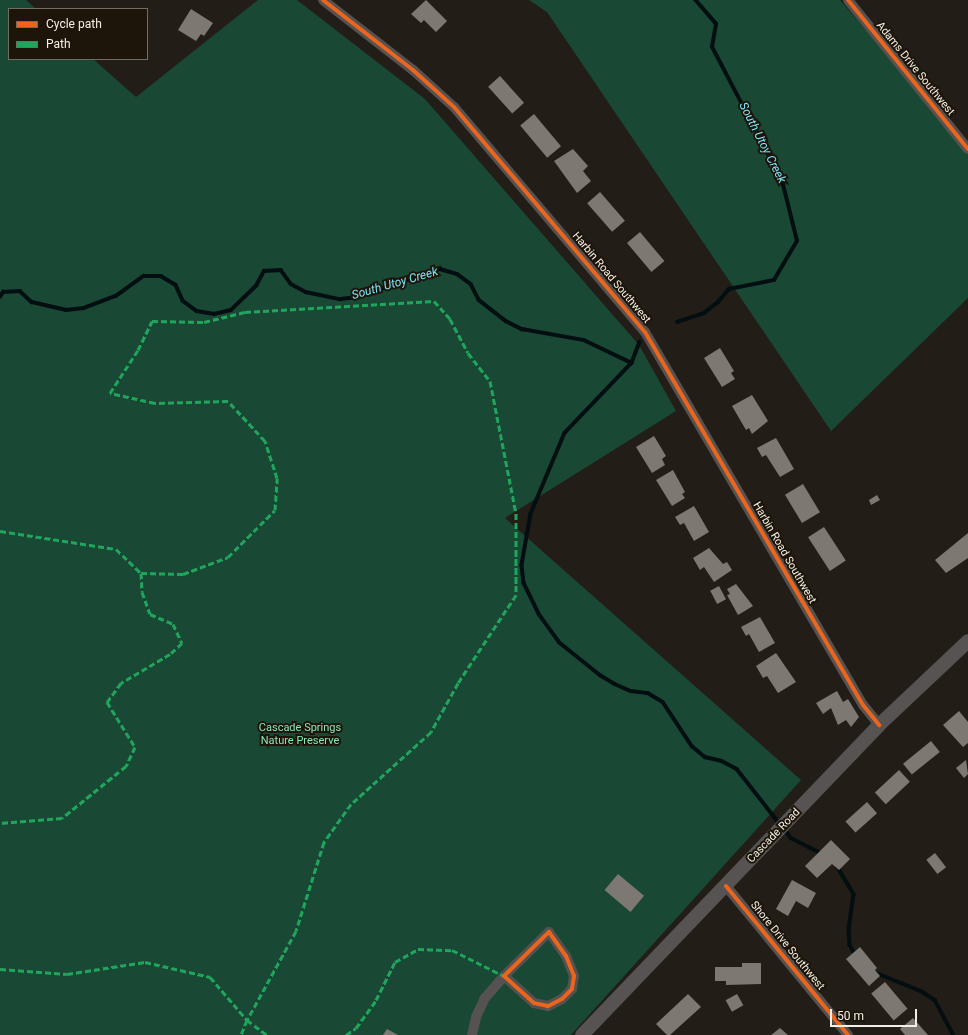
<!DOCTYPE html>
<html>
<head>
<meta charset="utf-8">
<style>
  body { margin:0 }
  #map { position:relative; width:968px; height:1035px; overflow:hidden; background:#221d16; font-family:Roboto,sans-serif }
  div>[style] { position:absolute }
  .green>* { inset:0; background:#194835 }
  .stream>* { height:3.5px; margin:-1.75px; padding:0 1.75px; transform-origin:1.75px; border-radius:1.75px; background:#030e11 }
  .building>* { inset:0; background:#7d7972; transform-origin:0 0 }
  .street>* { height:10px; margin:-5px; padding:0 5px; transform-origin:5px; border-radius:5px; background:#555251 }
  .secondary>* { height:14px; margin:-7px; padding:0 7px; transform-origin:7px; border-radius:7px; background:#575352 }
  .quiet>* { height:3px; margin-top:-1.5px; transform-origin:0; background:repeating-linear-gradient(90deg,#20a55d 0 6px,transparent 0 9px) }
  .cycleway>* { height:4px; margin:-2px; padding:0 2px; transform-origin:2px; border-radius:2px; background:#eb651d }
  span { translate:-50% -50%; white-space:nowrap; text-align:center; line-height:1.15; -webkit-text-stroke:4px #1d1509; paint-order:stroke }
  .street-label { font-size:11px; color:#f4efe6 }
  .park-label { font-size:11px; color:#8ce3bc }
  .water-label { font-size:12px; color:#7be4f8; font-style:italic }
  .legend { position:absolute; left:8px; top:8px; width:140px; height:52px; box-sizing:border-box; background:#1d1509; border:1px solid #736c61; margin:0; padding:5px 7px; list-style:none; font-size:12px; color:#f4efe6 }
  .legend li { display:flex; align-items:center; gap:8px; height:20px }
  .legend b { width:20px; border:1px solid #736c61 }
  .scale { position:absolute; left:830px; top:1009px; width:87px; height:18px; box-sizing:border-box; border:2px solid #f4efe6; border-top:0; padding-left:5px; font-size:12px; line-height:14px; white-space:nowrap; color:#f4efe6; -webkit-text-stroke:3px #1d1509; paint-order:stroke }
</style>
</head>
<body>
<div id="map">
  <div class="green">
    <i style="clip-path:polygon(0 0,26px 0,36px 9px,9px 9px,9px 59px,93px 59px,136px 97px,258px 0,297px 0,425px 99px,639px 345px,676px 411px,505px 518px,801px 780px,571px 1035px,0 1035px)"></i>
    <i style="clip-path:polygon(529px 0,840px 0,968px 149px,968px 298px,831px 431px,547px 12px)"></i>
  </div>
  <div class="stream">
    <i style="left:0;top:297px;width:6px;rotate:-59deg"></i>
    <i style="left:3px;top:292px;width:17px;rotate:-3deg"></i>
    <i style="left:20px;top:291px;width:16px;rotate:43deg"></i>
    <i style="left:32px;top:302px;width:35px;rotate:13deg"></i>
    <i style="left:66px;top:310px;width:18px;rotate:-6deg"></i>
    <i style="left:84px;top:308px;width:34px;rotate:-21deg"></i>
    <i style="left:116px;top:296px;width:34px;rotate:-36deg"></i>
    <i style="left:144px;top:276px;width:17px"></i>
    <i style="left:161px;top:276px;width:17px;rotate:31deg"></i>
    <i style="left:176px;top:285px;width:17px;rotate:66deg"></i>
    <i style="left:183px;top:301px;width:17px;rotate:36deg"></i>
    <i style="left:197px;top:311px;width:17px;rotate:10deg"></i>
    <i style="left:214px;top:314px;width:17px;rotate:-13deg"></i>
    <i style="left:231px;top:310px;width:35px;rotate:-44deg"></i>
    <i style="left:256px;top:286px;width:17px;rotate:-62deg"></i>
    <i style="left:264px;top:271px;width:17px;rotate:-3deg"></i>
    <i style="left:281px;top:270px;width:17px;rotate:54deg"></i>
    <i style="left:291px;top:284px;width:17px;rotate:28deg"></i>
    <i style="left:306px;top:292px;width:35px;rotate:12deg"></i>
    <i style="left:340px;top:299px;width:18px;rotate:-6deg"></i>
    <i style="left:358px;top:297px;width:87px;rotate:-18.9deg"></i>
    <i style="left:440px;top:269px;width:18px;rotate:16deg"></i>
    <i style="left:457px;top:274px;width:17px;rotate:36deg"></i>
    <i style="left:471px;top:284px;width:18px;rotate:63deg"></i>
    <i style="left:479px;top:300px;width:34px;rotate:38deg"></i>
    <i style="left:506px;top:321px;width:18px;rotate:27deg"></i>
    <i style="left:522px;top:329px;width:63px;rotate:10.1deg"></i>
    <i style="left:584px;top:340px;width:53px;rotate:25.6deg"></i>
    <i style="left:677px;top:322px;width:28px;rotate:-18deg"></i>
    <i style="left:704px;top:313px;width:18px;rotate:-38deg"></i>
    <i style="left:718px;top:302px;width:17px;rotate:-50deg"></i>
    <i style="left:729px;top:289px;width:46px;rotate:-11.3deg"></i>
    <i style="left:774px;top:280px;width:45px;rotate:-59.5deg"></i>
    <i style="left:797px;top:241px;width:62px;rotate:-104deg"></i>
    <i style="left:782px;top:181px;width:151px;rotate:-117.6deg"></i>
    <i style="left:712px;top:47px;width:23px;rotate:-80deg"></i>
    <i style="left:716px;top:24px;width:32px;rotate:-131deg"></i>
    <i style="left:640px;top:342px;width:22px;rotate:111deg"></i>
    <i style="left:632px;top:363px;width:97px;rotate:133.7deg"></i>
    <i style="left:565px;top:433px;width:88px;rotate:112.8deg"></i>
    <i style="left:531px;top:514px;width:52px;rotate:100deg"></i>
    <i style="left:522px;top:565px;width:18px;rotate:84deg"></i>
    <i style="left:524px;top:583px;width:34px;rotate:64deg"></i>
    <i style="left:539px;top:614px;width:34px;rotate:54deg"></i>
    <i style="left:559px;top:642px;width:53px;rotate:38.8deg"></i>
    <i style="left:600px;top:675px;width:17px;rotate:31deg"></i>
    <i style="left:615px;top:684px;width:17px;rotate:24deg"></i>
    <i style="left:631px;top:691px;width:17px;rotate:7deg"></i>
    <i style="left:648px;top:693px;width:17px;rotate:31deg"></i>
    <i style="left:663px;top:702px;width:53px;rotate:56.6deg"></i>
    <i style="left:692px;top:746px;width:17px;rotate:40deg"></i>
    <i style="left:705px;top:757px;width:17px;rotate:13deg"></i>
    <i style="left:722px;top:761px;width:17px;rotate:28deg"></i>
    <i style="left:737px;top:769px;width:70px;rotate:52deg"></i>
    <i style="left:784px;top:828px;width:12px;rotate:55deg"></i>
    <i style="left:791px;top:838px;width:36px;rotate:27deg"></i>
    <i style="left:837px;top:866px;width:33px;rotate:59deg"></i>
    <i style="left:854px;top:894px;width:34px;rotate:98deg"></i>
    <i style="left:849px;top:928px;width:17px;rotate:87deg"></i>
    <i style="left:850px;top:945px;width:13px;rotate:61deg"></i>
    <i style="left:874px;top:972px;width:51px;rotate:22deg"></i>
    <i style="left:921px;top:991px;width:17px;rotate:33deg"></i>
    <i style="left:935px;top:1000px;width:40px;rotate:62deg"></i>
  </div>
  <div class="building">
    <i style="clip-path:polygon(426px 0,447px 21px,436px 32px,424px 20px,421px 23px,411px 14px)"></i>
    <i style="clip-path:polygon(191px 9px,213px 23px,204px 36px,201px 34px,196px 41px,178px 30px)"></i>
    <i style="left:500px;top:76px;width:36px;height:16px;rotate:48deg"></i>
    <i style="left:534px;top:114px;width:42px;height:18px;rotate:50deg"></i>
    <i style="clip-path:polygon(573px 149px,588px 166px,583px 171px,591px 181px,577px 193px,554px 161px)"></i>
    <i style="left:600px;top:192px;width:38px;height:17px;rotate:49deg"></i>
    <i style="left:640px;top:232px;width:38px;height:17px;rotate:50deg"></i>
    <i style="clip-path:polygon(720px 348px,734px 371px,731px 373px,735px 379px,722px 387px,704px 358px)"></i>
    <i style="clip-path:polygon(752px 395px,768px 421px,752px 434px,749px 428px,746px 430px,732px 406px)"></i>
    <i style="clip-path:polygon(654px 436px,666px 456px,662px 459px,665px 465px,652px 473px,636px 447px)"></i>
    <i style="clip-path:polygon(776px 438px,794px 469px,780px 477px,766px 455px,762px 457px,757px 448px)"></i>
    <i style="clip-path:polygon(673px 470px,685px 492px,682px 494px,685px 498px,672px 506px,656px 480px)"></i>
    <i style="left:803px;top:484px;width:33px;height:21px;rotate:59deg"></i>
    <i style="clip-path:polygon(877px 495px,880px 500px,871px 505px,869px 500px)"></i>
    <i style="clip-path:polygon(694px 506px,709px 532px,694px 541px,684px 523px,680px 525px,675px 517px)"></i>
    <i style="left:824px;top:527px;width:40px;height:19px;rotate:57deg"></i>
    <i style="clip-path:polygon(968px 533px,968px 558px,946px 573px,935px 560px)"></i>
    <i style="clip-path:polygon(709px 548px,723px 564px,727px 562px,732px 570px,714px 582px,704px 567px,700px 570px,693px 558px)"></i>
    <i style="clip-path:polygon(736px 584px,753px 606px,738px 615px,727px 595px,730px 594px,727px 589px)"></i>
    <i style="left:719px;top:586px;width:15px;height:10px;rotate:62deg"></i>
    <i style="clip-path:polygon(760px 617px,775px 643px,759px 652px,749px 634px,746px 636px,741px 627px)"></i>
    <i style="clip-path:polygon(776px 653px,796px 682px,778px 693px,767px 676px,763px 678px,756px 666px)"></i>
    <i style="clip-path:polygon(837px 691px,843px 702px,848px 699px,859px 717px,851px 727px,846px 720px,838px 725px,831px 708px,823px 714px,816px 703px)"></i>
    <i style="clip-path:polygon(959px 711px,968px 722px,968px 743px,963px 747px,943px 725px)"></i>
    <i style="left:931px;top:741px;width:14px;height:36px;rotate:51deg"></i>
    <i style="clip-path:polygon(966px 760px,968px 774px,964px 778px,956px 768px)"></i>
    <i style="left:899px;top:770px;width:16px;height:33px;rotate:47deg"></i>
    <i style="left:867px;top:802px;width:15px;height:29px;rotate:48deg"></i>
    <i style="clip-path:polygon(831px 840px,850px 859px,839px 870px,832px 864px,817px 878px,805px 866px)"></i>
    <i style="left:935px;top:853px;width:18px;height:11px;rotate:52deg"></i>
    <i style="left:618px;top:874px;width:34px;height:21px;rotate:40deg"></i>
    <i style="clip-path:polygon(792px 880px,816px 893px,808px 908px,796px 901px,788px 916px,776px 909px)"></i>
    <i style="clip-path:polygon(860px 947px,877px 968px,875px 970px,880px 976px,869px 986px,846px 959px)"></i>
    <i style="clip-path:polygon(742px 963px,761px 963px,761px 984px,726px 985px,726px 981px,715px 981px,715px 967px,742px 967px)"></i>
    <i style="left:885px;top:982px;width:35px;height:18px;rotate:50deg"></i>
    <i style="clip-path:polygon(688px 994px,701px 1007px,670px 1035px,667px 1035px,656px 1024px)"></i>
    <i style="left:737px;top:994px;width:13px;height:13px;rotate:61deg"></i>
    <i style="clip-path:polygon(913px 1018px,928px 1035px,905px 1035px,900px 1029px)"></i>
    <i style="clip-path:polygon(780px 1028px,788px 1035px,771px 1035px)"></i>
    <i style="clip-path:polygon(387px 1029px,398px 1035px,383px 1035px)"></i>
  </div>
  <div class="street">
    <i style="left:323px;top:0;width:114px;rotate:37.9deg"></i>
    <i style="left:413px;top:70px;width:55px;rotate:42.1deg"></i>
    <i style="left:454px;top:107px;width:295px;rotate:49.7deg"></i>
    <i style="left:645px;top:332px;width:432px;rotate:59.7deg"></i>
    <i style="left:863px;top:705px;width:26px;rotate:51deg"></i>
    <i style="left:848px;top:0;width:191px;rotate:51.2deg"></i>
    <i style="left:726px;top:886px;width:193px;rotate:50.7deg"></i>
    <i style="left:549px;top:932px;width:29px;rotate:55deg"></i>
    <i style="left:566px;top:956px;width:22px;rotate:68deg"></i>
    <i style="left:574px;top:976px;width:13px;rotate:99deg"></i>
    <i style="left:572px;top:989px;width:14px;rotate:135deg"></i>
    <i style="left:562px;top:999px;width:16px;rotate:153deg"></i>
    <i style="left:548px;top:1006px;width:14px;rotate:-168deg"></i>
    <i style="left:534px;top:1003px;width:40px;rotate:-138deg"></i>
    <i style="left:504px;top:976px;width:63px;rotate:-44.4deg"></i>
    <i style="left:472px;top:1035px;width:18px;rotate:-77deg"></i>
    <i style="left:476px;top:1017px;width:21px;rotate:-65deg"></i>
    <i style="left:485px;top:998px;width:29px;rotate:-49deg"></i>
  </div>
  <div class="secondary">
    <i style="left:582px;top:1035px;width:429px;rotate:-46.2deg"></i>
    <i style="left:879px;top:725px;width:122px;rotate:-43.3deg"></i>
  </div>
  <div class="quiet">
    <i style="left:0;top:531px;width:117px;rotate:8.8deg"></i>
    <i style="left:116px;top:549px;width:35px;rotate:44deg"></i>
    <i style="left:141px;top:573px;width:19px;rotate:87deg"></i>
    <i style="left:142px;top:592px;width:23px;rotate:70deg"></i>
    <i style="left:150px;top:614px;width:25px;rotate:23deg"></i>
    <i style="left:173px;top:624px;width:21px;rotate:65deg"></i>
    <i style="left:182px;top:643px;width:16px;rotate:137deg"></i>
    <i style="left:170px;top:654px;width:57px;rotate:149.4deg"></i>
    <i style="left:121px;top:683px;width:24px;rotate:126deg"></i>
    <i style="left:107px;top:702px;width:53px;rotate:58.1deg"></i>
    <i style="left:135px;top:747px;width:21px;rotate:115deg"></i>
    <i style="left:126px;top:766px;width:82px;rotate:140.9deg"></i>
    <i style="left:62px;top:818px;width:62px;rotate:175.4deg"></i>
    <i style="left:141px;top:573px;width:42px;rotate:1.4deg"></i>
    <i style="left:183px;top:574px;width:48px;rotate:-20.7deg"></i>
    <i style="left:228px;top:557px;width:66px;rotate:-45deg"></i>
    <i style="left:275px;top:510px;width:32px;rotate:-86deg"></i>
    <i style="left:277px;top:478px;width:39px;rotate:-108deg"></i>
    <i style="left:265px;top:441px;width:54px;rotate:-132.8deg"></i>
    <i style="left:228px;top:401px;width:73px;rotate:178.4deg"></i>
    <i style="left:155px;top:403px;width:46px;rotate:-167.5deg"></i>
    <i style="left:110px;top:393px;width:51px;rotate:-56.9deg"></i>
    <i style="left:138px;top:350px;width:32px;rotate:-64deg"></i>
    <i style="left:152px;top:321px;width:52px;rotate:1.1deg"></i>
    <i style="left:204px;top:322px;width:42px;rotate:-13.7deg"></i>
    <i style="left:245px;top:312px;width:189px;rotate:-3.3deg"></i>
    <i style="left:434px;top:301px;width:24px;rotate:48deg"></i>
    <i style="left:450px;top:319px;width:38px;rotate:62deg"></i>
    <i style="left:468px;top:353px;width:36px;rotate:52deg"></i>
    <i style="left:490px;top:381px;width:136px;rotate:78.9deg"></i>
    <i style="left:516px;top:514px;width:81px;rotate:90deg"></i>
    <i style="left:516px;top:595px;width:105px;rotate:123.4deg"></i>
    <i style="left:458px;top:683px;width:56px;rotate:118.9deg"></i>
    <i style="left:431px;top:732px;width:108px;rotate:138deg"></i>
    <i style="left:351px;top:804px;width:47px;rotate:125.4deg"></i>
    <i style="left:324px;top:842px;width:93px;rotate:107.5deg"></i>
    <i style="left:296px;top:931px;width:102px;rotate:118.8deg"></i>
    <i style="left:247px;top:1020px;width:16px;rotate:112deg"></i>
    <i style="left:0;top:969px;width:67px;rotate:4.3deg"></i>
    <i style="left:67px;top:974px;width:79px;rotate:-8.7deg"></i>
    <i style="left:145px;top:962px;width:67px;rotate:13deg"></i>
    <i style="left:210px;top:977px;width:57px;rotate:49.3deg"></i>
    <i style="left:247px;top:1020px;width:25px;rotate:37deg"></i>
    <i style="left:346px;top:1035px;width:12px;rotate:-35deg"></i>
    <i style="left:356px;top:1028px;width:34px;rotate:-54deg"></i>
    <i style="left:376px;top:1000px;width:42px;rotate:-63.4deg"></i>
    <i style="left:395px;top:962px;width:26px;rotate:-29deg"></i>
    <i style="left:418px;top:949px;width:34px;rotate:2deg"></i>
    <i style="left:452px;top:950px;width:58px;rotate:26.6deg"></i>
  </div>
  <div class="cycleway">
    <i style="left:323px;top:0;width:114px;rotate:37.9deg"></i>
    <i style="left:413px;top:70px;width:55px;rotate:42.1deg"></i>
    <i style="left:454px;top:107px;width:295px;rotate:49.7deg"></i>
    <i style="left:645px;top:332px;width:432px;rotate:59.7deg"></i>
    <i style="left:863px;top:705px;width:26px;rotate:51deg"></i>
    <i style="left:848px;top:0;width:191px;rotate:51.2deg"></i>
    <i style="left:726px;top:886px;width:193px;rotate:50.7deg"></i>
    <i style="left:549px;top:932px;width:29px;rotate:55deg"></i>
    <i style="left:566px;top:956px;width:22px;rotate:68deg"></i>
    <i style="left:574px;top:976px;width:13px;rotate:99deg"></i>
    <i style="left:572px;top:989px;width:14px;rotate:135deg"></i>
    <i style="left:562px;top:999px;width:16px;rotate:153deg"></i>
    <i style="left:548px;top:1006px;width:14px;rotate:-168deg"></i>
    <i style="left:534px;top:1003px;width:40px;rotate:-138deg"></i>
    <i style="left:504px;top:976px;width:63px;rotate:-44.4deg"></i>
  </div>
  <div class="street-label">
    <span style="left:915px;top:69px;rotate:51deg">Adams Drive Southwest</span>
    <span style="left:611px;top:278px;rotate:50deg">Harbin Road Southwest</span>
    <span style="left:784px;top:553px;rotate:60deg">Harbin Road Southwest</span>
    <span style="left:774px;top:836px;rotate:-46deg">Cascade Road</span>
    <span style="left:787px;top:946px;rotate:51deg">Shore Drive Southwest</span>
  </div>
  <div class="park-label">
    <span style="left:300px;top:735px">Cascade Springs<br>Nature Preserve</span>
  </div>
  <div class="water-label">
    <span style="left:762px;top:143px;rotate:63deg">South Utoy Creek</span>
    <span style="left:395px;top:284px;rotate:-16deg">South Utoy Creek</span>
  </div>
  <ul class="legend">
  <li><b style="height:5px;background:#eb651d"></b>Cycle path</li>
  <li><b style="height:5px;background:#20a55d"></b>Path</li>
  </ul>
  <div class="scale">50 m</div>
</div>
</body>
</html>
